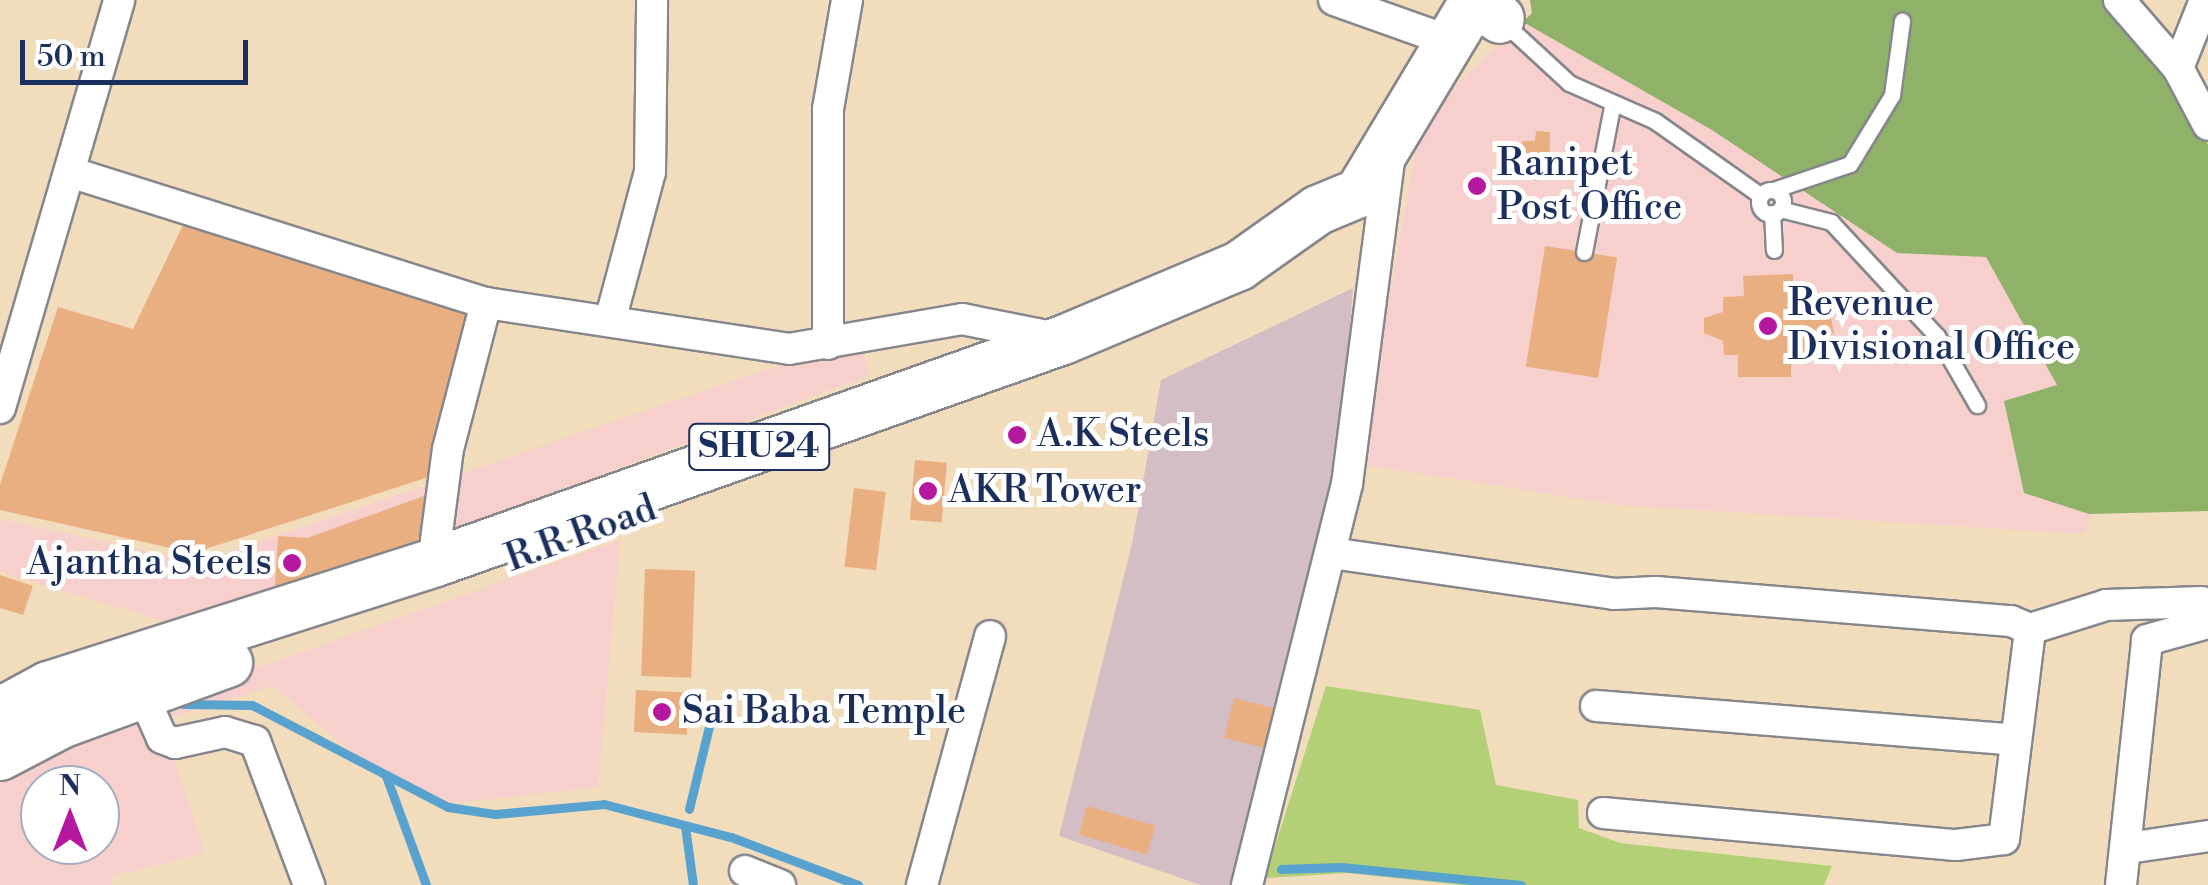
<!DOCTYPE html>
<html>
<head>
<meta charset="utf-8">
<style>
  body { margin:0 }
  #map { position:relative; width:2208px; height:885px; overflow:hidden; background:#f1dcbc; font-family:"Libre Bodoni",serif }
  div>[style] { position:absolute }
  .built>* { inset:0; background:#f7d0ce }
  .industrial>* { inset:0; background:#d2bec4 }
  .green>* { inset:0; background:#b4d077 }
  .forest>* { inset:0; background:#8fb268 }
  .stream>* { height:9px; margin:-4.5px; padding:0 4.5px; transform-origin:4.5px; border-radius:4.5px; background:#58a2d0 }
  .building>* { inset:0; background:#eaaf81; transform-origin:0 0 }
  .roads { filter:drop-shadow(2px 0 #86868d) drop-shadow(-2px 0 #86868d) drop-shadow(0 2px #86868d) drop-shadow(0 -2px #86868d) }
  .lane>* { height:15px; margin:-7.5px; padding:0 7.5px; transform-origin:7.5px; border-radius:7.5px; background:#fff }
  .lane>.ring { margin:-7.5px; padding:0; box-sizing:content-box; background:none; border:15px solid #fff; border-radius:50% }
  .street>* { height:30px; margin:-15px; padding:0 15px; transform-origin:15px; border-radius:15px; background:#fff }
  .primary>* { height:48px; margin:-24px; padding:0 24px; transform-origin:24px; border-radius:24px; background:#fff }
  .dots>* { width:28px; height:28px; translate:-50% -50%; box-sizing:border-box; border:5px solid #fff; border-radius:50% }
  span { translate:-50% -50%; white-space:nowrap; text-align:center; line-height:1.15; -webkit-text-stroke:10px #fff; paint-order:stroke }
  .shield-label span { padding:2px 8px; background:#fff; border:2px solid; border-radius:8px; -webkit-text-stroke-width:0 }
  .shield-label { font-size:35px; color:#1b2f5e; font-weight:700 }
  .poi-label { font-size:38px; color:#1b2f5e }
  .left { translate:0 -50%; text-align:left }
  .right { translate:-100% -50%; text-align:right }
  .street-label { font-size:38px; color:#1b2f5e }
  .north { position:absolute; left:20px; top:765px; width:100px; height:100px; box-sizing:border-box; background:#fff; border:2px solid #a4acbf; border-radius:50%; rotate:0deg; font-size:28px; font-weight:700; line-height:40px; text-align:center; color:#1b2f5e }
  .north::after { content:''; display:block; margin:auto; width:35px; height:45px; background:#b5179e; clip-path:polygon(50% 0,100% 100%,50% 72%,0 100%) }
  .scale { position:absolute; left:20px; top:40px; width:228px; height:45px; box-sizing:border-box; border:5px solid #1b2f5e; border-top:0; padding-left:12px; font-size:30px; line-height:35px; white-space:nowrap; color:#1b2f5e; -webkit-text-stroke:8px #fff; paint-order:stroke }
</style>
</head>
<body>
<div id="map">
  <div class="built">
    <i style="clip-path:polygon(1530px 0,2208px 145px,2208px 511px,2090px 514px,2085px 534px,1619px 505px,1360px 464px,1421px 118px,1532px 13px)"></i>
    <i style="clip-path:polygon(861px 346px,870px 375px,187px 628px,0 572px,0 519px,199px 562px,772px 368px)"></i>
    <i style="clip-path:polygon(evenodd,620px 540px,598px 787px,435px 805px,345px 747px,273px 686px,161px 721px,205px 853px,113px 876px,111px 885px,0 885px,0 773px,54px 739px,620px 540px,40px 785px,100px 785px,100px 845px,40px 845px,40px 785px)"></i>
  </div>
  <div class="industrial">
    <i style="clip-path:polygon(1353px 288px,1337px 488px,1237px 885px,1201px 885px,1059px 836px,1132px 544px,1161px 380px)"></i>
  </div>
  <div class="green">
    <i style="clip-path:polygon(1326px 686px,1480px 710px,1496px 785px,1578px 800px,1579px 828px,1620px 843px,1832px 866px,1824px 885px,1462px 885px,1348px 873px,1265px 878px)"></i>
  </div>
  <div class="forest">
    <i style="clip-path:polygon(1530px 0,2108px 0,2193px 110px,2208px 145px,2208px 511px,2089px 514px,2024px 493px,2004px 401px,2057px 385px,1986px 257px,1897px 253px,1712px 130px,1523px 22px,1532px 13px)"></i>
  </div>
  <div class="stream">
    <i style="left:183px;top:704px;width:69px;rotate:0.8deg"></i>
    <i style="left:252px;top:705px;width:221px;rotate:27.5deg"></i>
    <i style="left:448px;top:807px;width:48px;rotate:8.5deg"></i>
    <i style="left:495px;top:814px;width:109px;rotate:-5.2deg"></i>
    <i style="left:604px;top:804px;width:131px;rotate:14.6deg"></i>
    <i style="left:731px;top:837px;width:136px;rotate:20.7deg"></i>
    <i style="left:386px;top:776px;width:116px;rotate:69.8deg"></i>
    <i style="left:689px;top:809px;width:89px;rotate:-76.4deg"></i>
    <i style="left:685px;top:826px;width:60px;rotate:82.3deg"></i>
    <i style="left:1281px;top:869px;width:60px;rotate:-1.9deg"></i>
    <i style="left:1341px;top:867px;width:181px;rotate:5.7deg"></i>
  </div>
  <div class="building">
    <i style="clip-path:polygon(1536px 131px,1550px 132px,1549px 180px,1521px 179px,1522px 141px,1535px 141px)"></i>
    <i style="clip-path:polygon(185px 221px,477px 308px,435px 475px,193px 553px,0 510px,0 485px,58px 307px,133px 329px)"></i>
    <i style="left:1545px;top:246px;width:73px;height:122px;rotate:9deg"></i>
    <i style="clip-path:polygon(1793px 274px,1794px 296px,1814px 296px,1815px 311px,1831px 317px,1834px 333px,1814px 342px,1814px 356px,1791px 356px,1791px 377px,1738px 377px,1738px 355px,1724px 355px,1723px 341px,1704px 333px,1704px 318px,1723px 312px,1723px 297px,1744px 296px,1743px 276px)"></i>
    <i style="left:915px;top:460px;width:32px;height:60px;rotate:5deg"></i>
    <i style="left:854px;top:488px;width:32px;height:79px;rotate:7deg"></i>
    <i style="clip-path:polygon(435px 492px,423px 542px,305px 587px,275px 586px,278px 536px,307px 538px)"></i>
    <i style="left:645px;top:569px;width:50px;height:107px;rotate:2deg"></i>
    <i style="clip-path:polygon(0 575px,33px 586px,23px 615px,0 608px)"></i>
    <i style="left:636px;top:690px;width:53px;height:42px;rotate:3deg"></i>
    <i style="left:1234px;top:698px;width:50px;height:41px;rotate:14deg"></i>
    <i style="left:1087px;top:806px;width:71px;height:30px;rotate:16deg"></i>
  </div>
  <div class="roads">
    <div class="lane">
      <i style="left:1503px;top:22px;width:90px;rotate:42.7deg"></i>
      <i style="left:1569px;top:83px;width:94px;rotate:23.8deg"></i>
      <i style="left:1655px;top:121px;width:128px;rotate:35.2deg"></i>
      <i style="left:1773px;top:190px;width:81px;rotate:-18.7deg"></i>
      <i style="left:1850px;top:164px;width:81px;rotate:-58.7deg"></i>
      <i style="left:1892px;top:95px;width:75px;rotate:-82.3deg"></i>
      <i class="ring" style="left:1759px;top:190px;width:9px;height:9px"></i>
      <i style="left:1780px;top:209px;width:53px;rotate:14.3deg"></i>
      <i style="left:1831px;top:222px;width:156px;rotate:47.1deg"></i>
      <i style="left:1937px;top:336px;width:80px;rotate:59.9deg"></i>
      <i style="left:1772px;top:213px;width:37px;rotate:87deg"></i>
      <i style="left:1584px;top:252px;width:148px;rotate:-79.1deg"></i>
    </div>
    <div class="street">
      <i style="left:1334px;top:0;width:122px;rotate:19.6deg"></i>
      <i style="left:2119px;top:0;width:90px;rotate:49.1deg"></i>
      <i style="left:2178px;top:68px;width:64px;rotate:62.2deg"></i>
      <i style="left:2178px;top:68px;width:73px;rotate:-68.3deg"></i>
      <i style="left:73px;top:173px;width:433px;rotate:17.5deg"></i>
      <i style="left:486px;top:303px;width:306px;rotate:8.6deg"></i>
      <i style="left:789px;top:349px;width:176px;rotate:-9.8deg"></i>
      <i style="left:962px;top:319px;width:97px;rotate:11.3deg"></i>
      <i style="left:610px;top:321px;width:154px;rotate:-75deg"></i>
      <i style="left:650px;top:172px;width:172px;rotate:-89.3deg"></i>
      <i style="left:828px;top:344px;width:235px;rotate:-90deg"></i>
      <i style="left:828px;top:109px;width:111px;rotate:-80.1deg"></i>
      <i style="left:0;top:408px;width:425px;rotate:-73.7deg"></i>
      <i style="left:436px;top:540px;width:92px;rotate:-82.5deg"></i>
      <i style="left:448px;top:449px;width:151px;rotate:-75.4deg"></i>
      <i style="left:1331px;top:553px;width:286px;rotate:8.2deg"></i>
      <i style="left:1614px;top:594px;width:42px;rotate:-2.7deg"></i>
      <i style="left:1656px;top:592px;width:356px;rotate:4.7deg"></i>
      <i style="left:2011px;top:621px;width:21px;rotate:23deg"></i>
      <i style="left:2030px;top:629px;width:80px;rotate:-17.5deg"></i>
      <i style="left:2106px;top:605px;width:96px;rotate:-1.8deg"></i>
      <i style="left:143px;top:695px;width:47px;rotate:66.2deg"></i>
      <i style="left:162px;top:738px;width:14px;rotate:21deg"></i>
      <i style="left:175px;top:743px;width:51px;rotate:-12.4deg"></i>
      <i style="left:225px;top:732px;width:31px;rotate:17deg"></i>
      <i style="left:255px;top:741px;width:154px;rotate:69.4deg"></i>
      <i style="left:1596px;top:706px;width:421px;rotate:4.6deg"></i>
      <i style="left:1603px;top:813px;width:354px;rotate:5.2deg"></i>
      <i style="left:1956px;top:845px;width:48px;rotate:-7.1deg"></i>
      <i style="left:2004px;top:839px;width:212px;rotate:-82.9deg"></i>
      <i style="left:2128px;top:848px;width:81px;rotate:-8.5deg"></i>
      <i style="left:745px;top:871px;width:38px;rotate:22deg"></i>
      <i style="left:922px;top:885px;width:258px;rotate:-74.7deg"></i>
      <i style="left:1247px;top:885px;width:413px;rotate:-76deg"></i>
      <i style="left:1347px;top:484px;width:328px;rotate:-82.6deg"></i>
      <i style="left:2121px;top:885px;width:246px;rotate:-83.9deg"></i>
      <i style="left:2147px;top:640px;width:63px;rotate:-15.6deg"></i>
    </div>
    <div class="primary">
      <i style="left:0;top:712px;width:55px;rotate:-28.4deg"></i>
      <i style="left:48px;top:686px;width:407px;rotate:-17.7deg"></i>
      <i style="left:436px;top:562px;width:665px;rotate:-19.5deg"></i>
      <i style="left:1063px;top:340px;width:191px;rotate:-22.8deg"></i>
      <i style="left:1239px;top:266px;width:97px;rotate:-35.3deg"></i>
      <i style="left:1318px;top:210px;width:44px;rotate:-22.5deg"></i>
      <i style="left:1359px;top:193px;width:225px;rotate:-59deg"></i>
      <i style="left:1475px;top:0;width:31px;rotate:37deg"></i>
      <i style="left:0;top:756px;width:69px;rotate:-27.7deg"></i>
      <i style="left:61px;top:724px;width:178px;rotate:-20.1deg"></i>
    </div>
  </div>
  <div class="dots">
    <i style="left:1477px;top:186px;background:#b5179e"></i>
    <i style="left:1768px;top:326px;background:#b5179e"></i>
    <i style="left:1017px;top:435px;background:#b5179e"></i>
    <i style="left:928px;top:491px;background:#b5179e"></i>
    <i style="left:292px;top:563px;background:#b5179e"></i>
    <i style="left:662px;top:712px;background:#b5179e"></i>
  </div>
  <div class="shield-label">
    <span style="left:759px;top:447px">SHU24</span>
  </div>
  <div class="poi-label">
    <span class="left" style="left:1497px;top:186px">Ranipet<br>Post Office</span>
    <span class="left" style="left:1788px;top:326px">Revenue<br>Divisional Office</span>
    <span class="left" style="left:1037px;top:435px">A.K Steels</span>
    <span class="left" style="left:948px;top:491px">AKR Tower</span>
    <span class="right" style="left:272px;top:563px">Ajantha Steels</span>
    <span class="left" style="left:682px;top:712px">Sai Baba Temple</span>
  </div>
  <div class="street-label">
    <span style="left:581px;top:534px;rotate:-20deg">R.R Road</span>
  </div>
  <div class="north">N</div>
  <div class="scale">50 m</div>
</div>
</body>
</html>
